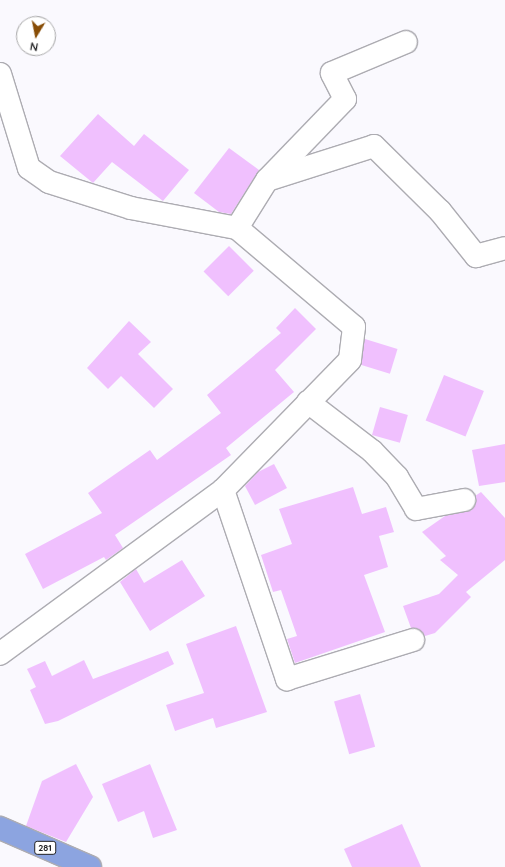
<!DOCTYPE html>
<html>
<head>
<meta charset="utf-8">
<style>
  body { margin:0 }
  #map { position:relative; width:505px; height:867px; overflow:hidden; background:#faf9fe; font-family:Quicksand,sans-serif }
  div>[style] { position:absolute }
  .building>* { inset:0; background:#f0c0fe; transform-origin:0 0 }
  .roads { filter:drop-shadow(1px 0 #adacb2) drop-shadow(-1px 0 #adacb2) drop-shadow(0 1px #adacb2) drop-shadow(0 -1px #adacb2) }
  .minor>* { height:22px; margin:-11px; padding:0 11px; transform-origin:11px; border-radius:11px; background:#fff }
  .highway>* { height:22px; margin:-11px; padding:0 11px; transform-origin:11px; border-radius:11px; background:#8ca4e0 }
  span { translate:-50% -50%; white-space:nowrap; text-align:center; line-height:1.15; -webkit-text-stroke:3px #fff; paint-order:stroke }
  .shield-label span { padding:1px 3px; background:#fff; border:1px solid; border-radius:3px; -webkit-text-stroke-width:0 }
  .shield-label { font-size:9px; color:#212123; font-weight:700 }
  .north { position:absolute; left:16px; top:16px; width:40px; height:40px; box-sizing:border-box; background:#fff; border:1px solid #a6a6a7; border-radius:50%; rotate:190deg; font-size:11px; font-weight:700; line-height:16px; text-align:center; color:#212123 }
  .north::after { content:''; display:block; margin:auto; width:14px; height:18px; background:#884d06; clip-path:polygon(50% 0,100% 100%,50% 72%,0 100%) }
</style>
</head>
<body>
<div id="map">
  <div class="building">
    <i style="clip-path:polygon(98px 114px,134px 146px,144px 134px,189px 170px,163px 201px,112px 162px,93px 183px,60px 156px)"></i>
    <i style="clip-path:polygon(229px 148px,259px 170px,231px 214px,219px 212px,194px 193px)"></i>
    <i style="left:229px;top:246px;width:35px;height:36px;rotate:45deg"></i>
    <i style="clip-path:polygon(295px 308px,316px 329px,275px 370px,294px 392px,226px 448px,231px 455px,115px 535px,123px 548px,106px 560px,104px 557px,43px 589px,25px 554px,102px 513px,88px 493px,150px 450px,157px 460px,221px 413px,207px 395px,281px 333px,276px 328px)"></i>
    <i style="clip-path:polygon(129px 321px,151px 342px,138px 354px,173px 389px,154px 408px,121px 376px,108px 389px,87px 368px)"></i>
    <i style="left:365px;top:339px;width:34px;height:26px;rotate:17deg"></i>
    <i style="left:444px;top:375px;width:43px;height:49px;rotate:22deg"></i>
    <i style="left:380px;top:407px;width:29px;height:29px;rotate:16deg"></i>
    <i style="clip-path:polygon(505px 444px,505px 482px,479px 486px,472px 450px)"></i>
    <i style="clip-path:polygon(274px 464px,287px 488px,255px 505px,245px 486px,258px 472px)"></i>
    <i style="clip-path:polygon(353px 487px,362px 514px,386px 507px,394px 532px,379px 536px,388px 567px,364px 575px,385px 632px,295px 663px,287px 639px,297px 636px,281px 590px,273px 592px,261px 555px,292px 544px,279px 509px)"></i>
    <i style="clip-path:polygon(481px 492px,505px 518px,505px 560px,466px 592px,471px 597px,435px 633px,425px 636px,421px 631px,411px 628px,403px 606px,439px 594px,458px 575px,440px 560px,446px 556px,422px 532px,445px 516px,472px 510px,475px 496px)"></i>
    <i style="clip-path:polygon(182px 560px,205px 596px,150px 631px,120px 582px,136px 569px,144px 583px)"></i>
    <i style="clip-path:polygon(236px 626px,267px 712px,216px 728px,213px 718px,175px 731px,166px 705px,204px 693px,186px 644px)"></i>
    <i style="clip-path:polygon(168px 651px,174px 664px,58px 721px,45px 724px,30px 690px,36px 687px,27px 669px,45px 661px,52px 676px,84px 660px,93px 679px)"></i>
    <i style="left:360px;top:694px;width:55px;height:27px;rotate:74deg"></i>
    <i style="clip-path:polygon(76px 764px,93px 797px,66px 842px,26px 826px,42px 781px)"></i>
    <i style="clip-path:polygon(150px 764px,177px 830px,153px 838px,144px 811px,118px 822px,102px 784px)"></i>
    <i style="clip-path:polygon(402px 824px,421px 867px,352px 867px,344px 849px)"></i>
  </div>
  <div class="roads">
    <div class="minor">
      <i style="left:0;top:74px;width:98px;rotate:72.9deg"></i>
      <i style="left:29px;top:168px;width:24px;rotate:35deg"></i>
      <i style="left:49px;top:182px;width:86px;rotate:17.6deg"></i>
      <i style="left:131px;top:208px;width:108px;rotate:10.7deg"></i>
      <i style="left:237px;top:228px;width:153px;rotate:40.2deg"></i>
      <i style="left:354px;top:327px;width:33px;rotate:97deg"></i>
      <i style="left:350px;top:360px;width:182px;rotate:134.3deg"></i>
      <i style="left:223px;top:490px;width:277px;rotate:143.7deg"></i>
      <i style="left:268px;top:179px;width:111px;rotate:-46.1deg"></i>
      <i style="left:345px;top:99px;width:29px;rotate:-117deg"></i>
      <i style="left:332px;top:73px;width:80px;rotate:-22.7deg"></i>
      <i style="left:237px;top:228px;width:57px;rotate:-58deg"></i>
      <i style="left:267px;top:180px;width:112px;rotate:-17.6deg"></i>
      <i style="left:374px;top:146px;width:93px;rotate:44.6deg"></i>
      <i style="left:440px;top:211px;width:58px;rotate:51.3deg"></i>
      <i style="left:476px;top:256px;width:30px;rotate:-15deg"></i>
      <i style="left:308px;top:402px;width:81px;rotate:37.4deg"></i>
      <i style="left:372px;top:451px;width:36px;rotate:46deg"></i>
      <i style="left:397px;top:477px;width:37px;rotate:59deg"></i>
      <i style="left:416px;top:509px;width:49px;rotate:-10.6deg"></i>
      <i style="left:223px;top:490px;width:200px;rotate:71.3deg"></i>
      <i style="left:287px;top:679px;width:132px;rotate:-17.2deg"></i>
    </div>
    <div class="highway">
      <i style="left:0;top:828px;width:98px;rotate:23.4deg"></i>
    </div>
  </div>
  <div class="shield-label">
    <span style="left:45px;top:848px">281</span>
  </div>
  <div class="north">N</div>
</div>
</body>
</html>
